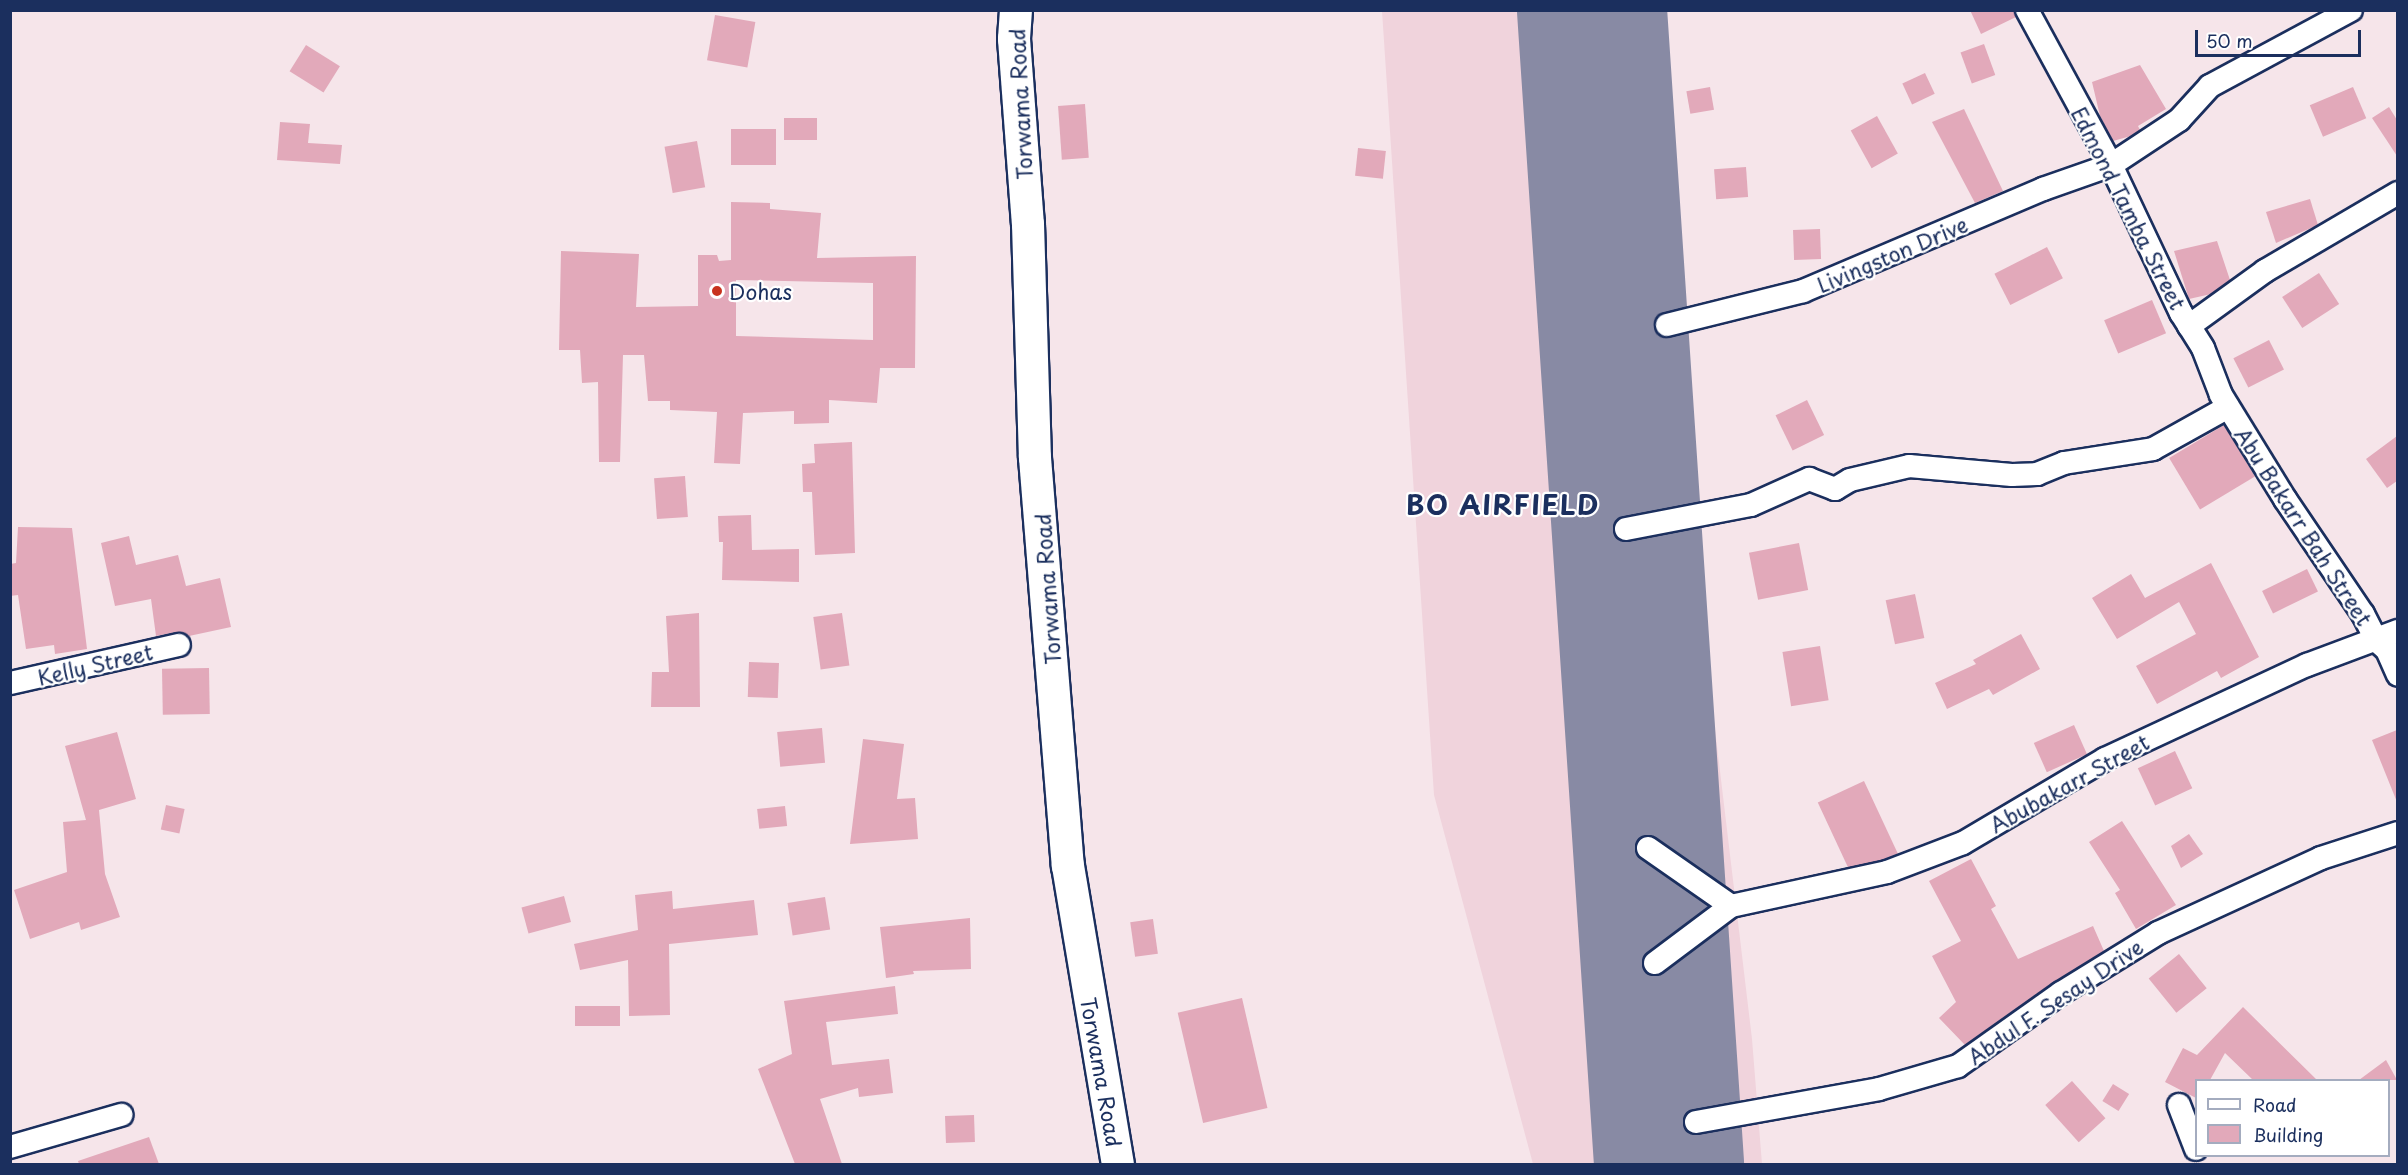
<!DOCTYPE html>
<html>
<head>
<meta charset="utf-8">
<style>
  body { margin:0 }
  #map { position:relative; width:2408px; height:1175px; overflow:hidden; background:#f6e5ea; font-family:"Playpen Sans",sans-serif }
  div>[style] { position:absolute }
  .built>* { inset:0; background:#f0d3dc }
  .runway>* { height:150px; margin:-75px; padding:0 75px; transform-origin:75px; border-radius:75px; background:#888aa4 }
  .building>* { inset:0; background:#e2a9ba; transform-origin:0 0 }
  .roads { filter:drop-shadow(2px 0 #1b2f5e) drop-shadow(-2px 0 #1b2f5e) drop-shadow(0 2px #1b2f5e) drop-shadow(0 -2px #1b2f5e) }
  .street>* { height:22px; margin:-11px; padding:0 11px; transform-origin:11px; border-radius:11px; background:#fff }
  .secondary>* { height:32px; margin:-16px; padding:0 16px; transform-origin:16px; border-radius:16px; background:#fff }
  .dots>* { width:16px; height:16px; translate:-50% -50%; box-sizing:border-box; border:3px solid #fff; border-radius:50% }
  span { translate:-50% -50%; white-space:nowrap; text-align:center; line-height:1.15; -webkit-text-stroke:4.5px #fff; paint-order:stroke }
  .street-label { font-size:21px; color:#1b2f5e }
  .poi-label { font-size:21px; color:#1b2f5e }
  .left { translate:0 -50%; text-align:left }
  .district-label { font-size:27px; color:#1b2f5e; font-weight:700; letter-spacing:1.5px }
  .frame { position:absolute; inset:0; border:12px solid #1b2f5e; pointer-events:none }
  .legend { position:absolute; left:2195px; top:1079px; width:195px; height:78px; box-sizing:border-box; background:#fff; border:2px solid #a4acbf; margin:0; padding:8px 10px; list-style:none; font-size:18px; color:#1b2f5e }
  .legend li { display:flex; align-items:center; gap:12px; height:30px }
  .legend b { width:30px; border:2px solid #a4acbf }
  .scale { position:absolute; left:2195px; top:30px; width:166px; height:27px; box-sizing:border-box; border:3px solid #1b2f5e; border-top:0; padding-left:8px; font-size:18px; line-height:21px; white-space:nowrap; color:#1b2f5e; -webkit-text-stroke:4px #fff; paint-order:stroke }
</style>
</head>
<body>
<div id="map">
  <div class="built">
    <i style="clip-path:polygon(1382px 11px,1661px 11px,1661px 277px,1752px 1039px,1762px 1164px,1533px 1164px,1434px 795px)"></i>
  </div>
  <div class="runway">
    <i style="left:1592px;top:10px;width:1157px;rotate:86.18deg"></i>
  </div>
  <div class="building">
    <i style="clip-path:polygon(1970px 10px,2014px 10px,2016px 17px,1981px 34px)"></i>
    <i style="left:715px;top:15px;width:41px;height:46px;rotate:10deg"></i>
    <i style="left:1984px;top:44px;width:33px;height:25px;rotate:70deg"></i>
    <i style="left:306px;top:45px;width:40px;height:31px;rotate:32deg"></i>
    <i style="clip-path:polygon(2140px 65px,2166px 109px,2138px 126px,2140px 130px,2131px 136px,2113px 141px,2100px 116px,2092px 82px)"></i>
    <i style="left:1925px;top:73px;width:23px;height:25px;rotate:65deg"></i>
    <i style="left:1710px;top:87px;width:23px;height:24px;rotate:80deg"></i>
    <i style="left:2353px;top:87px;width:34px;height:47px;rotate:67deg"></i>
    <i style="left:1085px;top:104px;width:54px;height:27px;rotate:86deg"></i>
    <i style="clip-path:polygon(2389px 107px,2397px 120px,2397px 156px,2372px 118px)"></i>
    <i style="clip-path:polygon(1964px 109px,2003px 191px,1975px 203px,1932px 122px)"></i>
    <i style="left:1877px;top:116px;width:43px;height:30px;rotate:61deg"></i>
    <i style="left:817px;top:118px;width:22px;height:33px;rotate:90deg"></i>
    <i style="clip-path:polygon(280px 122px,310px 124px,308px 143px,342px 145px,340px 164px,277px 160px)"></i>
    <i style="left:731px;top:129px;width:45px;height:36px"></i>
    <i style="left:697px;top:141px;width:47px;height:33px;rotate:80deg"></i>
    <i style="left:1358px;top:148px;width:28px;height:28px;rotate:6deg"></i>
    <i style="left:1746px;top:167px;width:30px;height:32px;rotate:86deg"></i>
    <i style="clip-path:polygon(2310px 199px,2318px 225px,2276px 243px,2266px 212px)"></i>
    <i style="clip-path:polygon(evenodd,731px 202px,770px 203px,770px 209px,821px 213px,817px 258px,916px 256px,915px 368px,880px 368px,877px 403px,829px 400px,829px 423px,794px 424px,794px 411px,743px 413px,740px 464px,714px 463px,717px 412px,670px 410px,670px 401px,648px 401px,644px 355px,623px 355px,620px 462px,599px 462px,598px 382px,582px 383px,580px 350px,559px 350px,561px 251px,639px 254px,636px 307px,698px 306px,698px 255px,717px 255px,719px 261px,731px 260px,731px 202px,736px 280px,873px 283px,873px 340px,736px 336px,736px 280px)"></i>
    <i style="left:1820px;top:229px;width:30px;height:27px;rotate:88deg"></i>
    <i style="clip-path:polygon(2217px 241px,2230px 280px,2211px 294px,2189px 299px,2174px 251px)"></i>
    <i style="left:2047px;top:247px;width:35px;height:59px;rotate:63deg"></i>
    <i style="left:2319px;top:273px;width:37px;height:44px;rotate:57deg"></i>
    <i style="left:2152px;top:300px;width:36px;height:52px;rotate:67deg"></i>
    <i style="left:2269px;top:340px;width:33px;height:40px;rotate:63deg"></i>
    <i style="left:1807px;top:400px;width:39px;height:35px;rotate:64deg"></i>
    <i style="left:2224px;top:425px;width:60px;height:64px;rotate:59deg"></i>
    <i style="clip-path:polygon(2397px 436px,2397px 481px,2387px 488px,2366px 459px)"></i>
    <i style="clip-path:polygon(852px 442px,855px 553px,815px 555px,812px 492px,803px 492px,802px 464px,815px 463px,814px 444px)"></i>
    <i style="left:685px;top:476px;width:41px;height:31px;rotate:86deg"></i>
    <i style="clip-path:polygon(751px 515px,752px 550px,799px 549px,799px 582px,722px 580px,723px 542px,719px 542px,718px 516px)"></i>
    <i style="clip-path:polygon(18px 527px,72px 528px,87px 649px,55px 654px,54px 645px,26px 649px,18px 595px,10px 596px,10px 564px,16px 563px)"></i>
    <i style="clip-path:polygon(129px 536px,136px 565px,178px 555px,186px 586px,220px 578px,231px 627px,189px 636px,177px 632px,156px 636px,151px 599px,115px 606px,101px 543px)"></i>
    <i style="left:1799px;top:543px;width:48px;height:51px;rotate:79deg"></i>
    <i style="clip-path:polygon(2211px 563px,2259px 657px,2221px 678px,2217px 671px,2157px 704px,2136px 666px,2196px 634px,2179px 602px,2117px 639px,2092px 598px,2131px 574px,2145px 598px)"></i>
    <i style="left:2307px;top:569px;width:25px;height:50px;rotate:64deg"></i>
    <i style="left:1915px;top:594px;width:45px;height:30px;rotate:78deg"></i>
    <i style="clip-path:polygon(699px 613px,700px 707px,651px 707px,652px 672px,669px 672px,666px 616px)"></i>
    <i style="left:842px;top:613px;width:53px;height:29px;rotate:82deg"></i>
    <i style="clip-path:polygon(2021px 634px,2040px 669px,1993px 695px,1989px 689px,1947px 709px,1935px 683px,1976px 664px,1973px 660px)"></i>
    <i style="left:1820px;top:646px;width:55px;height:38px;rotate:81deg"></i>
    <i style="left:749px;top:662px;width:30px;height:35px;rotate:2deg"></i>
    <i style="left:209px;top:668px;width:46px;height:47px;rotate:89deg"></i>
    <i style="left:2074px;top:725px;width:32px;height:44px;rotate:66deg"></i>
    <i style="left:822px;top:728px;width:35px;height:45px;rotate:85deg"></i>
    <i style="clip-path:polygon(2397px 730px,2397px 802px,2372px 740px)"></i>
    <i style="clip-path:polygon(117px 732px,136px 799px,99px 810px,105px 874px,120px 917px,81px 930px,79px 922px,30px 939px,14px 890px,67px 872px,63px 822px,86px 820px,65px 746px)"></i>
    <i style="clip-path:polygon(863px 739px,904px 744px,897px 799px,915px 798px,918px 839px,850px 844px)"></i>
    <i style="left:2175px;top:751px;width:41px;height:41px;rotate:65deg"></i>
    <i style="left:1864px;top:781px;width:80px;height:51px;rotate:65deg"></i>
    <i style="left:166px;top:805px;width:19px;height:25px;rotate:12deg"></i>
    <i style="left:785px;top:806px;width:20px;height:28px;rotate:84deg"></i>
    <i style="clip-path:polygon(2122px 821px,2176px 905px,2136px 929px,2115px 893px,2120px 890px,2089px 842px)"></i>
    <i style="clip-path:polygon(2189px 834px,2203px 854px,2181px 868px,2171px 846px)"></i>
    <i style="clip-path:polygon(1971px 859px,1996px 906px,1991px 909px,2018px 959px,2093px 926px,2104px 951px,1965px 1045px,1939px 1018px,1956px 1002px,1932px 956px,1961px 941px,1929px 881px)"></i>
    <i style="clip-path:polygon(672px 891px,673px 909px,754px 900px,758px 935px,669px 944px,670px 1015px,629px 1016px,628px 960px,580px 970px,574px 944px,638px 930px,635px 895px)"></i>
    <i style="left:564px;top:896px;width:27px;height:44px;rotate:75deg"></i>
    <i style="left:825px;top:897px;width:33px;height:38px;rotate:81deg"></i>
    <i style="clip-path:polygon(970px 918px,971px 969px,913px 971px,914px 974px,886px 978px,880px 927px)"></i>
    <i style="left:1153px;top:919px;width:35px;height:23px;rotate:82deg"></i>
    <i style="left:2179px;top:954px;width:44px;height:39px;rotate:51deg"></i>
    <i style="clip-path:polygon(895px 986px,898px 1014px,826px 1022px,832px 1065px,889px 1059px,893px 1093px,859px 1097px,858px 1088px,820px 1099px,842px 1164px,795px 1164px,758px 1069px,792px 1054px,784px 1001px)"></i>
    <i style="left:1242px;top:998px;width:113px;height:66px;rotate:77deg"></i>
    <i style="left:620px;top:1006px;width:20px;height:45px;rotate:90deg"></i>
    <i style="clip-path:polygon(2243px 1007px,2317px 1080px,2253px 1080px,2225px 1053px,2210px 1080px,2196px 1080px,2196px 1098px,2165px 1082px,2183px 1048px,2197px 1055px)"></i>
    <i style="clip-path:polygon(2386px 1060px,2397px 1080px,2359px 1080px)"></i>
    <i style="left:2072px;top:1081px;width:50px;height:36px;rotate:48deg"></i>
    <i style="left:2113px;top:1084px;width:19px;height:20px;rotate:32deg"></i>
    <i style="left:974px;top:1115px;width:27px;height:29px;rotate:88deg"></i>
    <i style="clip-path:polygon(149px 1137px,159px 1164px,79px 1164px,78px 1161px)"></i>
  </div>
  <div class="roads">
    <div class="street">
      <i style="left:2027px;top:10px;width:176px;rotate:61.5deg"></i>
      <i style="left:2111px;top:165px;width:164px;rotate:64.7deg"></i>
      <i style="left:2181px;top:313px;width:41px;rotate:57.8deg"></i>
      <i style="left:2203px;top:348px;width:50px;rotate:69deg"></i>
      <i style="left:2221px;top:395px;width:122px;rotate:58.4deg"></i>
      <i style="left:2285px;top:499px;width:139px;rotate:55.9deg"></i>
      <i style="left:2363px;top:614px;width:30px;rotate:63deg"></i>
      <i style="left:2377px;top:641px;width:13px;rotate:42deg"></i>
      <i style="left:2387px;top:650px;width:27px;rotate:66deg"></i>
      <i style="left:1667px;top:325px;width:140px;rotate:-14deg"></i>
      <i style="left:1803px;top:291px;width:261px;rotate:-23deg"></i>
      <i style="left:2043px;top:189px;width:72px;rotate:-19.4deg"></i>
      <i style="left:2111px;top:165px;width:82px;rotate:-33.5deg"></i>
      <i style="left:2179px;top:120px;width:46px;rotate:-47.6deg"></i>
      <i style="left:2210px;top:86px;width:160px;rotate:-28.3deg"></i>
      <i style="left:2189px;top:326px;width:94px;rotate:-35.9deg"></i>
      <i style="left:2265px;top:271px;width:154px;rotate:-30.4deg"></i>
      <i style="left:1626px;top:529px;width:127px;rotate:-10.9deg"></i>
      <i style="left:1751px;top:505px;width:64px;rotate:-24.1deg"></i>
      <i style="left:1809px;top:479px;width:28px;rotate:21deg"></i>
      <i style="left:1835px;top:489px;width:17px;rotate:-31deg"></i>
      <i style="left:1850px;top:480px;width:61px;rotate:-13.3deg"></i>
      <i style="left:1909px;top:466px;width:103px;rotate:5deg"></i>
      <i style="left:2012px;top:475px;width:25px;rotate:-2deg"></i>
      <i style="left:2037px;top:474px;width:29px;rotate:-22deg"></i>
      <i style="left:2064px;top:463px;width:90px;rotate:-8.9deg"></i>
      <i style="left:2153px;top:449px;width:86px;rotate:-29.2deg"></i>
      <i style="left:10px;top:683px;width:173px;rotate:-12.7deg"></i>
      <i style="left:1648px;top:848px;width:101px;rotate:34.9deg"></i>
      <i style="left:1731px;top:906px;width:95px;rotate:143.1deg"></i>
      <i style="left:1731px;top:906px;width:160px;rotate:-12.3deg"></i>
      <i style="left:1887px;top:872px;width:81px;rotate:-20.9deg"></i>
      <i style="left:1963px;top:843px;width:165px;rotate:-30.6deg"></i>
      <i style="left:2105px;top:759px;width:223px;rotate:-25deg"></i>
      <i style="left:2307px;top:665px;width:97px;rotate:-20.5deg"></i>
      <i style="left:2179px;top:1105px;width:47px;rotate:68.9deg"></i>
      <i style="left:1696px;top:1122px;width:186px;rotate:-10.2deg"></i>
      <i style="left:1879px;top:1089px;width:82px;rotate:-16.2deg"></i>
      <i style="left:1958px;top:1066px;width:126px;rotate:-35.3deg"></i>
      <i style="left:2061px;top:993px;width:114px;rotate:-31.7deg"></i>
      <i style="left:2158px;top:933px;width:179px;rotate:-24.7deg"></i>
      <i style="left:2321px;top:858px;width:81px;rotate:-18deg"></i>
      <i style="left:10px;top:1147px;width:116px;rotate:-16.1deg"></i>
    </div>
    <div class="secondary">
      <i style="left:1016px;top:10px;width:29px;rotate:94deg"></i>
      <i style="left:1014px;top:39px;width:186px;rotate:85.7deg"></i>
      <i style="left:1028px;top:224px;width:234px;rotate:88.3deg"></i>
      <i style="left:1035px;top:458px;width:409px;rotate:85.4deg"></i>
      <i style="left:1068px;top:866px;width:302px;rotate:80.5deg"></i>
    </div>
  </div>
  <div class="dots">
    <i style="left:717px;top:291px;background:#c8321e"></i>
  </div>
  <div class="street-label">
    <span style="left:1020px;top:104px;rotate:-93deg">Torwama Road</span>
    <span style="left:2129px;top:208px;rotate:63deg">Edmond Tamba Street</span>
    <span style="left:1892px;top:254px;rotate:-23deg">Livingston Drive</span>
    <span style="left:2304px;top:526px;rotate:57deg">Abu Bakarr Bah Street</span>
    <span style="left:1047px;top:589px;rotate:-94deg">Torwama Road</span>
    <span style="left:95px;top:664px;rotate:-13deg">Kelly Street</span>
    <span style="left:2069px;top:783px;rotate:-29deg">Abubakarr Street</span>
    <span style="left:2055px;top:1001px;rotate:-34deg">Abdul F. Sesay Drive</span>
    <span style="left:1102px;top:1072px;rotate:80deg">Torwama Road</span>
  </div>
  <div class="poi-label">
    <span class="left" style="left:729px;top:291px">Dohas</span>
  </div>
  <div class="district-label">
    <span style="left:1503px;top:504px">BO AIRFIELD</span>
  </div>
  <div class="frame"></div>
  <ul class="legend">
  <li><b style="height:8px;background:#fff"></b>Road</li>
  <li><b style="height:16px;background:#e2a9ba"></b>Building</li>
  </ul>
  <div class="scale">50 m</div>
</div>
</body>
</html>
